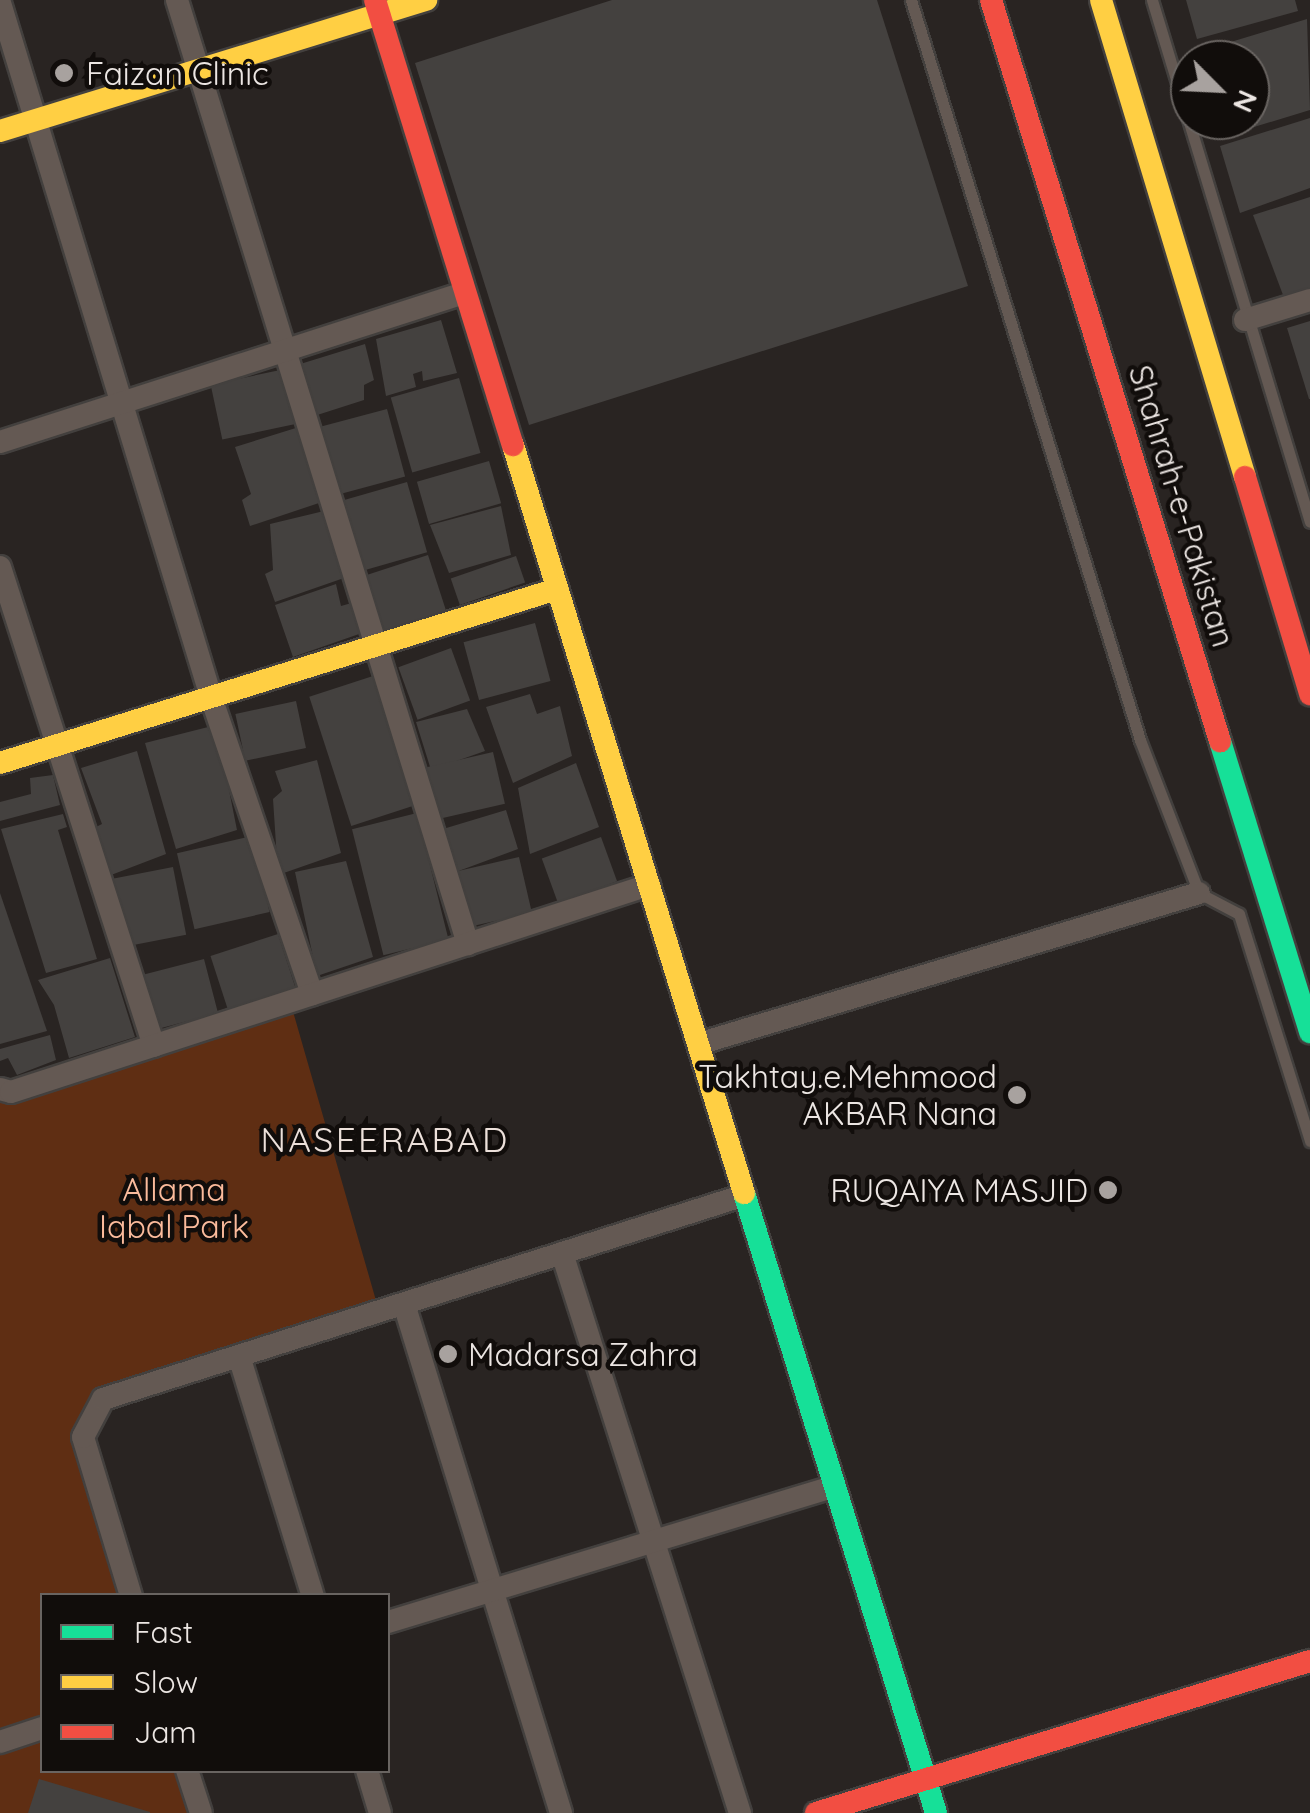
<!DOCTYPE html>
<html>
<head>
<meta charset="utf-8">
<style>
  body { margin:0 }
  #map { position:relative; width:1310px; height:1813px; overflow:hidden; background:#292422; font-family:Quicksand,sans-serif }
  div>[style] { position:absolute }
  .green>* { inset:0; background:#5f2e13 }
  .building>* { inset:0; background:#44413f; transform-origin:0 0 }
  .roads { filter:drop-shadow(2px 0 #43403e) drop-shadow(-2px 0 #43403e) drop-shadow(0 2px #43403e) drop-shadow(0 -2px #43403e) }
  .lane>* { height:11px; margin:-5.5px; padding:0 5.5px; transform-origin:5.5px; border-radius:5.5px; background:#645953 }
  .street>* { height:22px; margin:-11px; padding:0 11px; transform-origin:11px; border-radius:11px; background:#645953 }
  .fast>* { height:22px; margin:-11px; padding:0 11px; transform-origin:11px; border-radius:11px; background:#16e098 }
  .slow>* { height:22px; margin:-11px; padding:0 11px; transform-origin:11px; border-radius:11px; background:#ffcf43 }
  .jam>* { height:22px; margin:-11px; padding:0 11px; transform-origin:11px; border-radius:11px; background:#f24e42 }
  .dots>* { width:28px; height:28px; translate:-50% -50%; box-sizing:border-box; border:5px solid #110d0b; border-radius:50% }
  span { translate:-50% -50%; white-space:nowrap; text-align:center; line-height:1.15; -webkit-text-stroke:9px #110d0b; paint-order:stroke }
  .poi-label { font-size:32px; color:#ece6e3 }
  .left { translate:0 -50%; text-align:left }
  .right { translate:-100% -50%; text-align:right }
  .street-label { font-size:32px; color:#ece6e3 }
  .park-label { font-size:32px; color:#fbbb9c }
  .neighbourhood-label { font-size:35px; color:#ece0da; letter-spacing:2.5px }
  .legend { position:absolute; left:40px; top:1593px; width:350px; height:180px; box-sizing:border-box; background:#110d0b; border:2px solid #696461; margin:0; padding:12px 18px; list-style:none; font-size:30px; color:#ece6e3 }
  .legend li { display:flex; align-items:center; gap:20px; height:50px }
  .legend b { width:50px; border:2px solid #696461 }
  .north { position:absolute; left:1170px; top:40px; width:100px; height:100px; box-sizing:border-box; background:#110d0b; border:2px solid #696461; border-radius:50%; rotate:114deg; font-size:28px; font-weight:700; line-height:40px; text-align:center; color:#ece6e3 }
  .north::after { content:''; display:block; margin:auto; width:35px; height:45px; background:#a8a29f; clip-path:polygon(50% 0,100% 100%,50% 72%,0 100%) }
</style>
</head>
<body>
<div id="map">
  <div class="green">
    <i style="clip-path:polygon(290px 1001px,379px 1311px,104px 1399px,83px 1438px,131px 1595px,42px 1596px,42px 1770px,184px 1771px,197px 1813px,0 1813px,0 1089px)"></i>
  </div>
  <div class="building">
    <i style="clip-path:polygon(612px 0,877px 0,968px 286px,529px 425px,415px 63px)"></i>
    <i style="clip-path:polygon(1186px 0,1295px 0,1298px 11px,1197px 39px)"></i>
    <i style="clip-path:polygon(1307px 19px,1310px 110px,1221px 137px,1217px 120px,1250px 120px,1250px 60px,1203px 60px,1201px 51px)"></i>
    <i style="clip-path:polygon(1310px 118px,1310px 188px,1240px 213px,1220px 146px)"></i>
    <i style="clip-path:polygon(1310px 197px,1310px 287px,1283px 295px,1253px 215px)"></i>
    <i style="clip-path:polygon(441px 320px,457px 373px,423px 381px,422px 371px,413px 374px,416px 387px,386px 396px,376px 339px)"></i>
    <i style="clip-path:polygon(1310px 321px,1310px 399px,1309px 399px,1287px 328px)"></i>
    <i style="clip-path:polygon(365px 344px,374px 380px,364px 385px,364px 400px,311px 417px,297px 365px)"></i>
    <i style="left:285px;top:369px;width:56px;height:76px;rotate:78deg"></i>
    <i style="left:459px;top:378px;width:78px;height:71px;rotate:74deg"></i>
    <i style="left:387px;top:409px;width:70px;height:70px;rotate:75deg"></i>
    <i style="clip-path:polygon(299px 427px,319px 503px,250px 526px,242px 500px,251px 494px,235px 447px)"></i>
    <i style="left:489px;top:461px;width:44px;height:75px;rotate:74deg"></i>
    <i style="left:407px;top:482px;width:73px;height:68px;rotate:74deg"></i>
    <i style="clip-path:polygon(501px 506px,511px 555px,449px 573px,430px 525px)"></i>
    <i style="clip-path:polygon(324px 511px,344px 578px,275px 602px,265px 574px,273px 570px,270px 524px)"></i>
    <i style="left:428px;top:555px;width:58px;height:70px;rotate:72deg"></i>
    <i style="left:516px;top:556px;width:28px;height:69px;rotate:71deg"></i>
    <i style="clip-path:polygon(336px 584px,341px 606px,355px 602px,362px 633px,293px 657px,275px 605px)"></i>
    <i style="left:535px;top:623px;width:60px;height:74px;rotate:75deg"></i>
    <i style="left:451px;top:648px;width:56px;height:56px;rotate:70deg"></i>
    <i style="left:373px;top:676px;width:136px;height:67px;rotate:72deg"></i>
    <i style="clip-path:polygon(530px 694px,537px 714px,560px 706px,572px 756px,513px 783px,486px 707px)"></i>
    <i style="left:296px;top:701px;width:48px;height:62px;rotate:78deg"></i>
    <i style="clip-path:polygon(467px 709px,485px 751px,431px 770px,416px 722px)"></i>
    <i style="clip-path:polygon(216px 725px,237px 830px,176px 849px,145px 743px)"></i>
    <i style="clip-path:polygon(137px 751px,166px 854px,98px 880px,88px 831px,102px 824px,81px 768px)"></i>
    <i style="left:493px;top:752px;width:53px;height:75px;rotate:77deg"></i>
    <i style="clip-path:polygon(317px 760px,341px 853px,278px 875px,273px 799px,282px 791px,275px 771px)"></i>
    <i style="clip-path:polygon(576px 763px,599px 827px,530px 854px,518px 788px)"></i>
    <i style="clip-path:polygon(53px 775px,60px 805px,0 821px,0 802px,31px 794px,30px 778px)"></i>
    <i style="clip-path:polygon(506px 810px,518px 849px,445px 876px,439px 858px,452px 849px,443px 829px)"></i>
    <i style="left:417px;top:813px;width:130px;height:67px;rotate:76deg"></i>
    <i style="clip-path:polygon(63px 814px,67px 827px,58px 830px,97px 959px,46px 973px,1px 829px)"></i>
    <i style="left:252px;top:836px;width:78px;height:77px;rotate:77deg"></i>
    <i style="left:601px;top:837px;width:47px;height:63px;rotate:70deg"></i>
    <i style="left:519px;top:857px;width:57px;height:67px;rotate:77deg"></i>
    <i style="clip-path:polygon(346px 861px,373px 957px,317px 976px,295px 872px)"></i>
    <i style="left:173px;top:867px;width:69px;height:76px;rotate:79deg"></i>
    <i style="clip-path:polygon(0 893px,47px 1031px,0 1044px)"></i>
    <i style="left:278px;top:934px;width:56px;height:71px;rotate:72deg"></i>
    <i style="clip-path:polygon(110px 958px,135px 1037px,69px 1058px,54px 1005px,38px 980px)"></i>
    <i style="clip-path:polygon(204px 959px,218px 1013px,150px 1031px,137px 989px,146px 984px,142px 975px)"></i>
    <i style="clip-path:polygon(50px 1035px,56px 1060px,17px 1075px,8px 1058px,0 1061px,0 1049px)"></i>
    <i style="clip-path:polygon(39px 1779px,150px 1812px,150px 1813px,28px 1813px)"></i>
  </div>
  <div class="roads">
    <div class="lane">
      <i style="left:911px;top:0;width:775px;rotate:72.8deg"></i>
      <i style="left:1140px;top:740px;width:164px;rotate:68.9deg"></i>
      <i style="left:1199px;top:893px;width:45px;rotate:27.7deg"></i>
      <i style="left:1239px;top:914px;width:238px;rotate:72.6deg"></i>
      <i style="left:1152px;top:0;width:545px;rotate:73.16deg"></i>
    </div>
    <div class="street">
      <i style="left:177px;top:0;width:988px;rotate:72.87deg"></i>
      <i style="left:0;top:3px;width:725px;rotate:73.09deg"></i>
      <i style="left:211px;top:697px;width:314px;rotate:71.2deg"></i>
      <i style="left:1245px;top:320px;width:68px;rotate:-17.1deg"></i>
      <i style="left:0;top:442px;width:488px;rotate:-17.8deg"></i>
      <i style="left:0;top:567px;width:503px;rotate:72.18deg"></i>
      <i style="left:698px;top:1044px;width:523px;rotate:-16.77deg"></i>
      <i style="left:0;top:1089px;width:11px;rotate:15deg"></i>
      <i style="left:11px;top:1092px;width:671px;rotate:-17.98deg"></i>
      <i style="left:562px;top:1253px;width:588px;rotate:72.37deg"></i>
      <i style="left:404px;top:1304px;width:533px;rotate:72.86deg"></i>
      <i style="left:239px;top:1356px;width:251px;rotate:72.9deg"></i>
      <i style="left:131px;top:1596px;width:166px;rotate:-106.8deg"></i>
      <i style="left:83px;top:1437px;width:43px;rotate:-62.2deg"></i>
      <i style="left:103px;top:1399px;width:674px;rotate:-17.63deg"></i>
      <i style="left:388px;top:1622px;width:467px;rotate:-16.9deg"></i>
      <i style="left:0;top:1742px;width:44px;rotate:-18.4deg"></i>
      <i style="left:187px;top:1770px;width:45px;rotate:72deg"></i>
      <i style="left:367px;top:1770px;width:45px;rotate:73.2deg"></i>
    </div>
    <div class="fast">
      <i style="left:1220px;top:741px;width:305px;rotate:72.8deg"></i>
      <i style="left:744px;top:1193px;width:649px;rotate:72.79deg"></i>
    </div>
    <div class="slow">
      <i style="left:1101px;top:0;width:498px;rotate:73.2deg"></i>
      <i style="left:0;top:131px;width:446px;rotate:-17.1deg"></i>
      <i style="left:513px;top:445px;width:783px;rotate:72.84deg"></i>
      <i style="left:0;top:763px;width:584px;rotate:-17.35deg"></i>
    </div>
    <div class="jam">
      <i style="left:375px;top:0;width:466px;rotate:72.8deg"></i>
      <i style="left:991px;top:0;width:776px;rotate:72.83deg"></i>
      <i style="left:1245px;top:477px;width:227px;rotate:73.3deg"></i>
      <i style="left:816px;top:1813px;width:517px;rotate:-17.1deg"></i>
    </div>
  </div>
  <div class="dots">
    <i style="left:64px;top:73px;background:#a8a29f"></i>
    <i style="left:1017px;top:1095px;background:#a8a29f"></i>
    <i style="left:1108px;top:1190px;background:#a8a29f"></i>
    <i style="left:448px;top:1354px;background:#a8a29f"></i>
  </div>
  <div class="poi-label">
    <span class="left" style="left:86px;top:73px">Faizan Clinic</span>
    <span class="right" style="left:997px;top:1095px">Takhtay.e.Mehmood<br>AKBAR Nana</span>
    <span class="right" style="left:1088px;top:1190px">RUQAIYA MASJID</span>
    <span class="left" style="left:468px;top:1354px">Madarsa Zahra</span>
  </div>
  <div class="street-label">
    <span style="left:1182px;top:506px;rotate:73deg">Shahrah-e-Pakistan</span>
  </div>
  <div class="park-label">
    <span style="left:174px;top:1208px">Allama<br>Iqbal Park</span>
  </div>
  <div class="neighbourhood-label">
    <span style="left:385px;top:1139px">NASEERABAD</span>
  </div>
  <ul class="legend">
  <li><b style="height:12px;background:#16e098"></b>Fast</li>
  <li><b style="height:12px;background:#ffcf43"></b>Slow</li>
  <li><b style="height:12px;background:#f24e42"></b>Jam</li>
  </ul>
  <div class="north">N</div>
</div>
</body>
</html>
